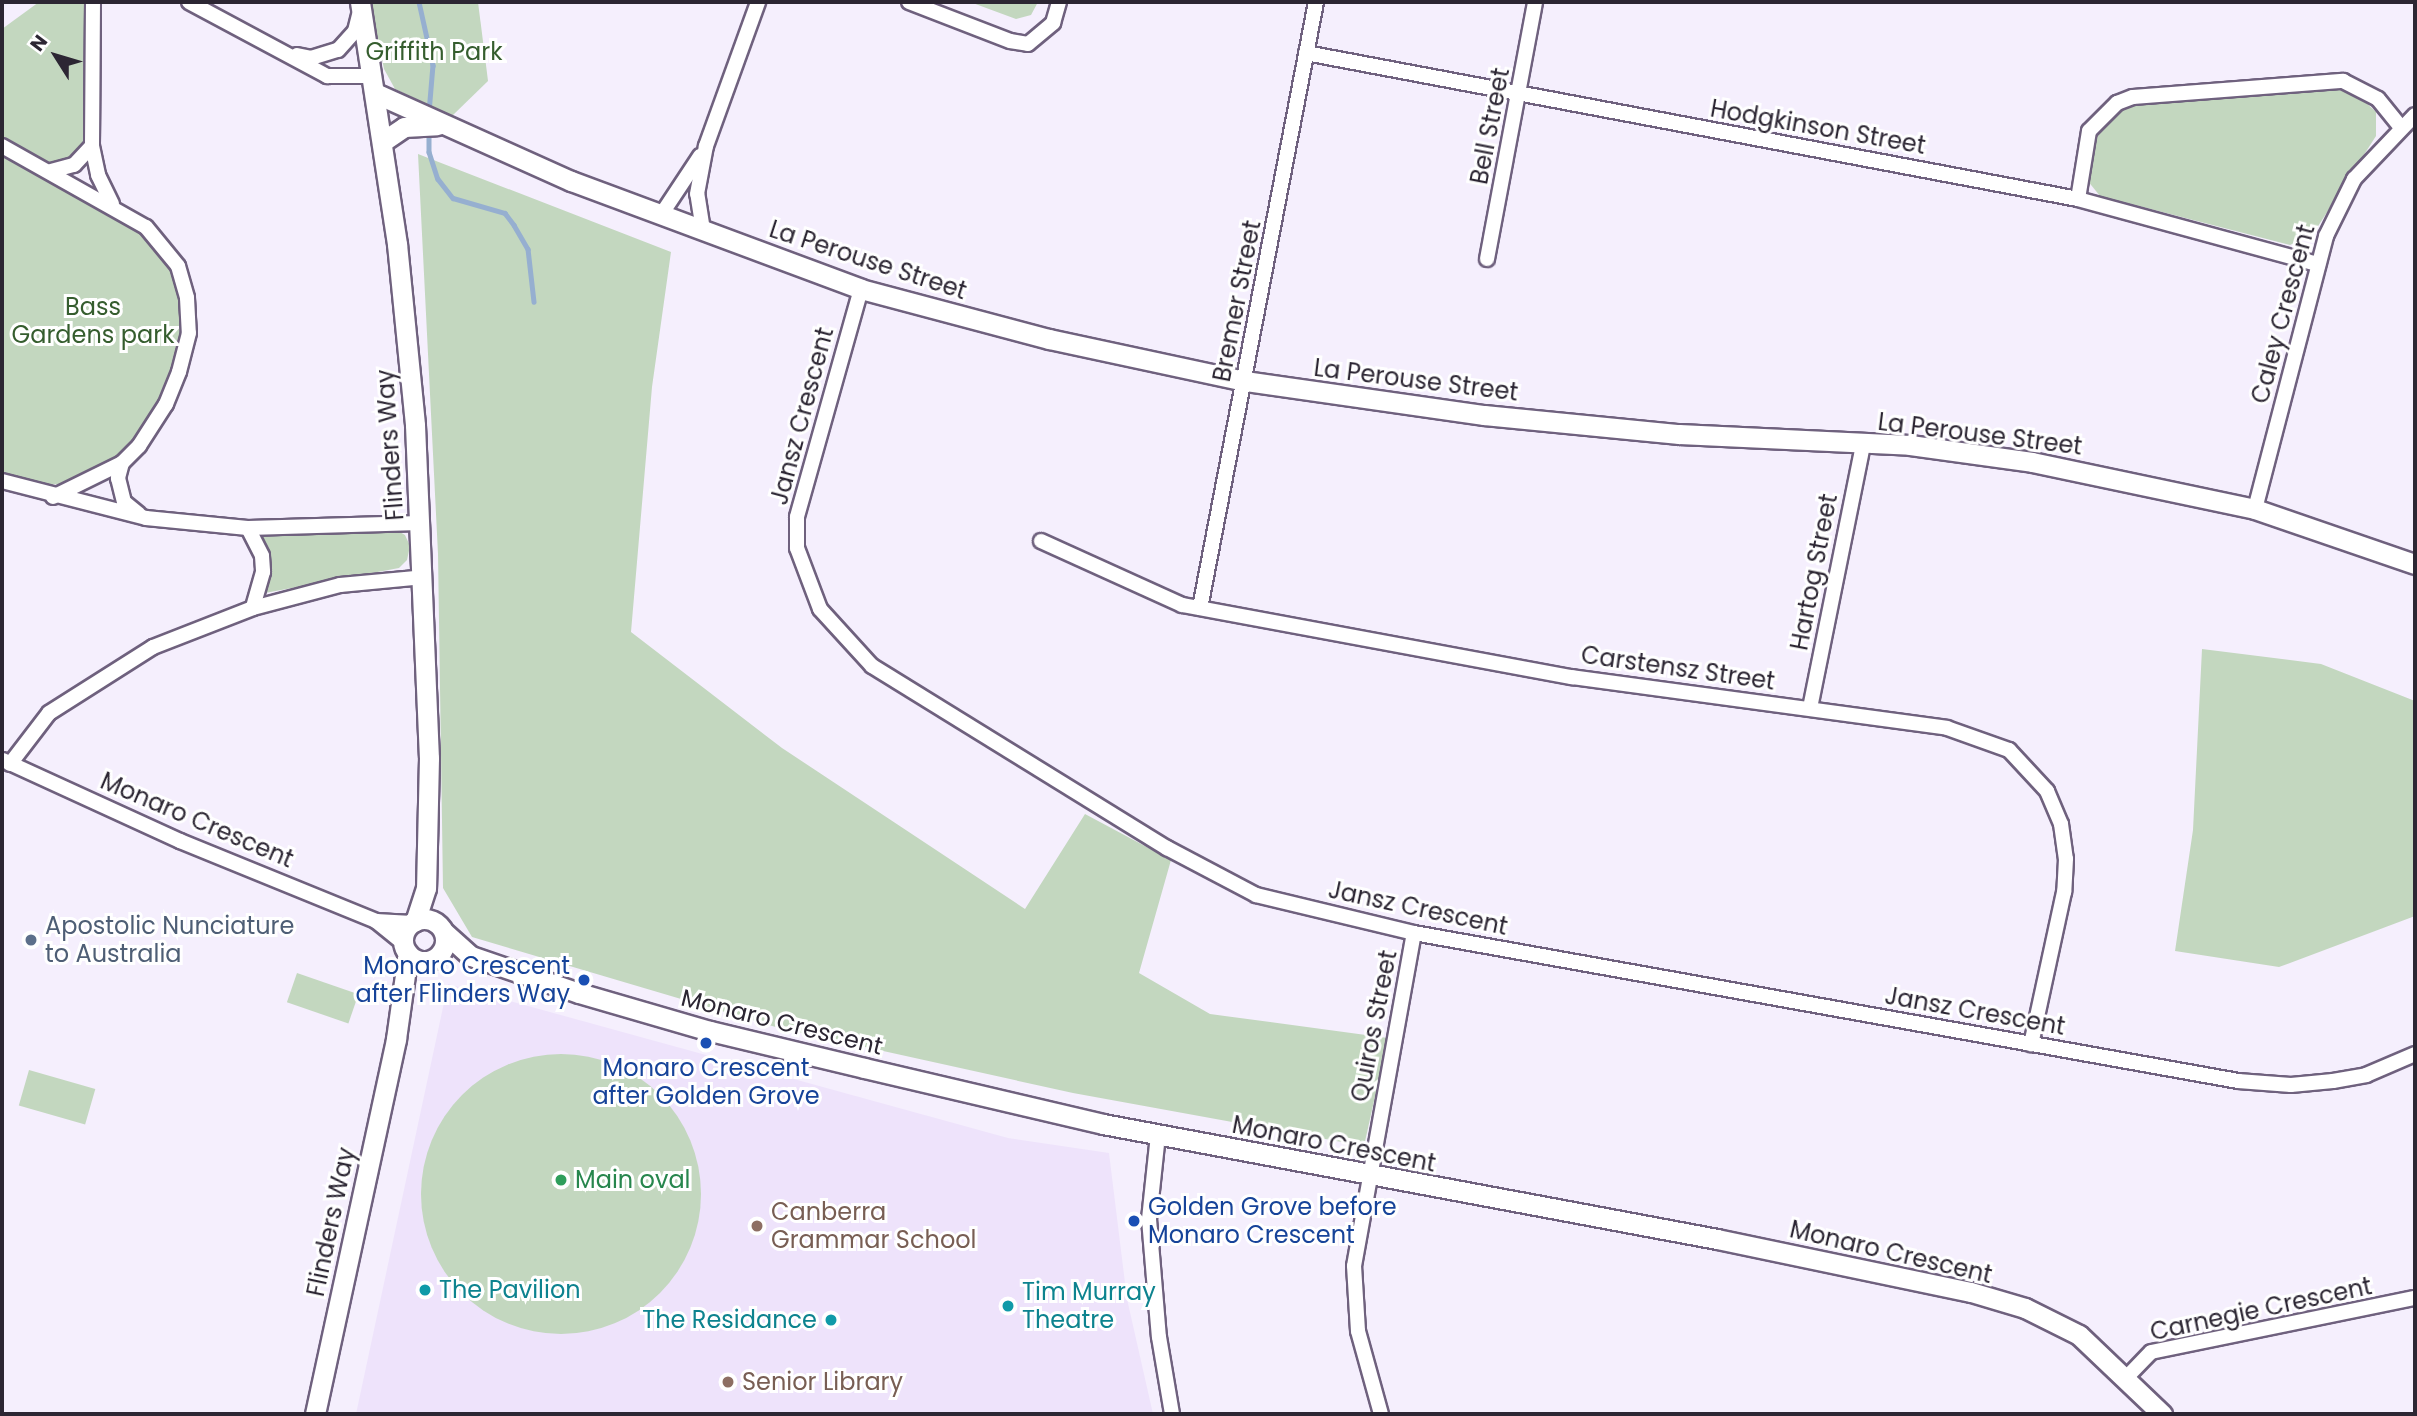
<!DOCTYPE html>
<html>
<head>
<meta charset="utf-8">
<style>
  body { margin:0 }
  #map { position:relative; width:2417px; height:1416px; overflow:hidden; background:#f5effd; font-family:Poppins,sans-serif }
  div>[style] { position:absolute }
  .built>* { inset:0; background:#eee3fb }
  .green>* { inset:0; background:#c3d7bf; transform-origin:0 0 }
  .round { border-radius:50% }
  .stream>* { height:4.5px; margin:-2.25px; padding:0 2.25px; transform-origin:2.25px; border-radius:2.25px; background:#96afd0 }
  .roads { filter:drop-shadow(2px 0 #6f617e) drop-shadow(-2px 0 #6f617e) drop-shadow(0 2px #6f617e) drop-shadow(0 -2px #6f617e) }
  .street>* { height:14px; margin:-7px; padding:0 7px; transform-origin:7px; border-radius:7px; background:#fff }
  .secondary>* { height:19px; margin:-9.5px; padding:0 9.5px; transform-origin:9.5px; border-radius:9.5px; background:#fff }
  .secondary>.ring { margin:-9.5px; padding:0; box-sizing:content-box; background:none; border:19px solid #fff; border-radius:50% }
  .dots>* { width:19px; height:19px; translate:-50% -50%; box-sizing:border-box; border:4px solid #fff; border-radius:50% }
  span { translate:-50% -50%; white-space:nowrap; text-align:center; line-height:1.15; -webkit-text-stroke:6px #fff; paint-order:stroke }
  .park-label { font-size:24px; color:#355d2e }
  .street-label { font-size:24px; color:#2c2633 }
  .service-label { font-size:24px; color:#4e5e75 }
  .left { translate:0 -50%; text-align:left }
  .transit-label { font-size:24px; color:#164399 }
  .right { translate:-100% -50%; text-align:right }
  .leisure-label { font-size:24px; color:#27864d }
  .education-label { font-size:24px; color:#785e54 }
  .culture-label { font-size:24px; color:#0d838f }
  .frame { position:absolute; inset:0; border:4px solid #2c2633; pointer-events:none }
  .north { position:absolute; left:21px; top:21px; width:70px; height:70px; -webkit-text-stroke:5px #fff; paint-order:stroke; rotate:307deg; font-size:19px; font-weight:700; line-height:28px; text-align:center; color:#2c2633 }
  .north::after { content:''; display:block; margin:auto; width:24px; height:32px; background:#2c2633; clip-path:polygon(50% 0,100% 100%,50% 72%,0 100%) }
</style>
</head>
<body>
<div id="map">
  <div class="built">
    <i style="clip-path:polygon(448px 984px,1008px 1138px,1109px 1153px,1127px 1299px,1153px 1414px,356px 1414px)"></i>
  </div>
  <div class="green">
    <i style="clip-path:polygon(39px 2px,86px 2px,87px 142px,71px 160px,52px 164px,2px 140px,2px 29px)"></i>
    <i style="clip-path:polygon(370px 2px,478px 2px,488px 81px,452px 116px,395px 89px,384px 69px)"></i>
    <i style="clip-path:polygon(970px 2px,969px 2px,1038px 2px,1031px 15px,1016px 19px)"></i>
    <i style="clip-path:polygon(2336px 89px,2358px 95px,2376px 112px,2376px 136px,2313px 234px,2290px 245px,2100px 196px,2087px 180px,2097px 137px,2110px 118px,2131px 105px)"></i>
    <i style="clip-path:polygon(2px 154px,142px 233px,170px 264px,179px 283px,183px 326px,180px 346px,153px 412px,120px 457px,64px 484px,31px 485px,2px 476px)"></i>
    <i style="clip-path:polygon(418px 154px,671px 252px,652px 387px,631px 632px,782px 748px,1025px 909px,1085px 814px,1171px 860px,1139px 973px,1210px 1014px,1388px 1038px,1364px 1146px,1073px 1093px,779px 1028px,472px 937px,443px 888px,438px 554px)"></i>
    <i style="clip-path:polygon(393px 528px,405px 535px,410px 546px,407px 560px,399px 568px,265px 593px,270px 573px,261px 534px)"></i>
    <i style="clip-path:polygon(2202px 649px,2321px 664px,2415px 701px,2415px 916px,2279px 967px,2175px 951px,2193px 830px)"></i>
    <i style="left:297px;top:973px;width:65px;height:31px;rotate:19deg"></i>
    <i class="round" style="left:421px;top:1054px;width:280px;height:280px"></i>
    <i style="left:29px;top:1070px;width:69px;height:37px;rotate:16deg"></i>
  </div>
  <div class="stream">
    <i style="left:419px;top:2px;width:65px;rotate:77.5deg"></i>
    <i style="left:433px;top:65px;width:48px;rotate:94.8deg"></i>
    <i style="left:429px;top:132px;width:20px;rotate:90deg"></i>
    <i style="left:429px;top:152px;width:28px;rotate:72deg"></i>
    <i style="left:438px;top:179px;width:24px;rotate:52deg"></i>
    <i style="left:453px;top:198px;width:54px;rotate:16.1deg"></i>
    <i style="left:505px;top:213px;width:15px;rotate:53deg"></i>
    <i style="left:514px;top:225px;width:28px;rotate:60deg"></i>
    <i style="left:528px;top:249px;width:53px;rotate:83.5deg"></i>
  </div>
  <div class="roads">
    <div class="street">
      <i style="left:93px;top:2px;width:144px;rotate:90.4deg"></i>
      <i style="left:92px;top:146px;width:30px;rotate:78deg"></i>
      <i style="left:98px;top:175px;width:32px;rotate:64deg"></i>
      <i style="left:189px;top:2px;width:157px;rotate:28.2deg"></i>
      <i style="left:327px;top:76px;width:46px"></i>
      <i style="left:909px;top:2px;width:108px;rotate:21.1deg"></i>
      <i style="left:1010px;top:41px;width:18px;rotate:9deg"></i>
      <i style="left:1028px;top:44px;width:33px;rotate:-40deg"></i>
      <i style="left:1053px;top:23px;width:22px;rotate:-74deg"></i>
      <i style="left:1306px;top:53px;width:786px;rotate:10.71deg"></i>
      <i style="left:2078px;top:199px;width:249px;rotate:15.2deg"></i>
      <i style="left:297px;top:55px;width:14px;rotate:12deg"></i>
      <i style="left:311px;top:58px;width:28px;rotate:-17deg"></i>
      <i style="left:338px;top:50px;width:25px;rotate:-48deg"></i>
      <i style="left:355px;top:31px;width:16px;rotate:-76deg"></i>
      <i style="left:2px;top:146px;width:165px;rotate:29.4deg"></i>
      <i style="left:146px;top:227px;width:50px;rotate:50.6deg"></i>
      <i style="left:178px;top:266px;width:33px;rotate:74deg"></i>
      <i style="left:187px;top:298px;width:35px;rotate:87deg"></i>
      <i style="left:189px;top:333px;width:40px;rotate:104.4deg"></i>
      <i style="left:179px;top:372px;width:35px;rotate:112deg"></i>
      <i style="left:166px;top:404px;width:50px;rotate:122.7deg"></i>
      <i style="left:139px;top:446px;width:24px;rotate:135deg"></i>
      <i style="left:122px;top:463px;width:77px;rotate:153.8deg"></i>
      <i style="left:51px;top:171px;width:24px;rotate:-15deg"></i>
      <i style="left:74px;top:165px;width:26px;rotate:-47deg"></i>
      <i style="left:2078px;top:199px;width:69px;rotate:-80.8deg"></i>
      <i style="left:2089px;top:131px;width:40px;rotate:-45deg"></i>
      <i style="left:2117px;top:103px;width:17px;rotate:-21deg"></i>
      <i style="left:2133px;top:97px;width:211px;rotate:-4.4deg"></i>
      <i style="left:2343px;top:81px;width:39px;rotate:27deg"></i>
      <i style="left:2378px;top:99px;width:36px;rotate:51deg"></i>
      <i style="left:661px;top:215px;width:71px;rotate:-56.5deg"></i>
      <i style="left:703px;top:230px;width:36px;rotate:-99deg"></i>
      <i style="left:697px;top:194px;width:49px;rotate:-79.4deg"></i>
      <i style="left:706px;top:146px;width:153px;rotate:-70.1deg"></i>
      <i style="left:1487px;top:259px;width:261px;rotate:-79.4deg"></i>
      <i style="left:861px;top:289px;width:237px;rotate:105.7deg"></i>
      <i style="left:797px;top:517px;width:31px;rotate:90deg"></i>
      <i style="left:797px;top:548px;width:65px;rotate:69.3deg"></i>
      <i style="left:820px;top:609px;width:77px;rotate:47.6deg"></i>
      <i style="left:872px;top:666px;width:347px;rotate:31.7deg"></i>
      <i style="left:1167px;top:848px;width:101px;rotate:27.8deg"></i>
      <i style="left:1256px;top:895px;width:163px;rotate:13.5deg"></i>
      <i style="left:1414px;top:933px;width:837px;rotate:10.18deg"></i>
      <i style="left:2238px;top:1081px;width:53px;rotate:4.3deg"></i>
      <i style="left:2291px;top:1085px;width:42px;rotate:-5.4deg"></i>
      <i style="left:2333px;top:1081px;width:34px;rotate:-10deg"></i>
      <i style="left:2366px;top:1075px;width:53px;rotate:-23.2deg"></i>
      <i style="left:122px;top:463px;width:16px;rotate:105deg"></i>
      <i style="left:118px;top:478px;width:25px;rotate:76deg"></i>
      <i style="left:124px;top:502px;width:19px;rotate:39deg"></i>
      <i style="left:2px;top:481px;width:149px;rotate:14.4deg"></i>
      <i style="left:146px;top:518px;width:102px;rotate:5.6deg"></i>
      <i style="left:248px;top:528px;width:172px;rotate:-1.7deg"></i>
      <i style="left:2255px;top:509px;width:282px;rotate:-75.4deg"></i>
      <i style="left:2326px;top:236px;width:64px;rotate:-63.8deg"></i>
      <i style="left:2354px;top:179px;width:88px;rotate:-46.4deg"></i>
      <i style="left:248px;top:528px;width:31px;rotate:63deg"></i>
      <i style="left:262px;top:556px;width:16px;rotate:86deg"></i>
      <i style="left:263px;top:572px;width:37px;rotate:106deg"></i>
      <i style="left:1041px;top:541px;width:155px;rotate:24.4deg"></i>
      <i style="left:1182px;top:605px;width:397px;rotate:10.5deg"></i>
      <i style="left:1572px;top:677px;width:378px;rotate:7.7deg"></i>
      <i style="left:1947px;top:728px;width:66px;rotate:19.5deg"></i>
      <i style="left:2009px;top:750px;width:56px;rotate:47.2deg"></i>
      <i style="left:2047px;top:791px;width:36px;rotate:67deg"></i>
      <i style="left:2061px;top:824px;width:35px;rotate:82deg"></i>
      <i style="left:2066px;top:859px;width:33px;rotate:93deg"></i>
      <i style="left:2064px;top:892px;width:156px;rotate:102.2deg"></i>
      <i style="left:1200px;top:608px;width:617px;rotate:-79.16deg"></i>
      <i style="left:1810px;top:708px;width:269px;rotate:-78.6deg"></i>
      <i style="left:3px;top:760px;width:195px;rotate:24.6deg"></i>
      <i style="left:180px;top:841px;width:212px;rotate:22.2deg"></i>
      <i style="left:376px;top:921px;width:35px;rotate:39deg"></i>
      <i style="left:10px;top:764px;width:64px;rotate:-52.6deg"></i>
      <i style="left:49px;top:713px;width:123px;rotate:-32.4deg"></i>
      <i style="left:153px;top:647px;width:107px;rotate:-21.3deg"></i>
      <i style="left:253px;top:608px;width:90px;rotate:-14.8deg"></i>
      <i style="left:340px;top:585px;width:84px;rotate:-5.4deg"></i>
      <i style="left:376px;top:921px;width:36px;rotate:3deg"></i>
      <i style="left:1158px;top:1135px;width:84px;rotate:96.1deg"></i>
      <i style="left:1149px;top:1219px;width:118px;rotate:85.2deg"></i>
      <i style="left:1159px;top:1337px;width:78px;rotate:80.4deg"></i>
      <i style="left:2125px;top:1379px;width:37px;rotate:-46deg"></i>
      <i style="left:2151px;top:1352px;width:269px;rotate:-11.6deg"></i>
      <i style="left:1381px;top:1414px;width:86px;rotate:-105.5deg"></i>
      <i style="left:1358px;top:1331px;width:65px;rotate:-93.5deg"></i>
      <i style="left:1354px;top:1266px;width:338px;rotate:-79.8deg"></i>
    </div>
    <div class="secondary">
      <i style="left:360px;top:2px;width:245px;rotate:81.3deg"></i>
      <i style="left:397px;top:244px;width:182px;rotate:84.3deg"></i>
      <i style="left:415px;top:425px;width:333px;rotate:87.6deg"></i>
      <i style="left:429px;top:758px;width:130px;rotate:91.3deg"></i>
      <i style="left:426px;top:888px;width:35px;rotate:108deg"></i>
      <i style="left:375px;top:93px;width:215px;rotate:24.2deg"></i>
      <i style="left:571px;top:181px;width:309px;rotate:20.4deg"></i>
      <i style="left:861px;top:289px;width:195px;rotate:14.9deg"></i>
      <i style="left:1049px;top:339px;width:200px;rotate:12.1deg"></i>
      <i style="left:1245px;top:381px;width:241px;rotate:8.1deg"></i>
      <i style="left:1484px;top:415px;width:196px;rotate:5.6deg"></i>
      <i style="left:1679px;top:434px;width:231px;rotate:2.7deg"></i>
      <i style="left:1910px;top:445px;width:123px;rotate:7.9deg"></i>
      <i style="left:2032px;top:462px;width:228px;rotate:11.9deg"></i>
      <i style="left:2255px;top:509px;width:169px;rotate:19deg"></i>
      <i style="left:382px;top:142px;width:27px;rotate:-34deg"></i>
      <i style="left:404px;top:127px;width:33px;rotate:-3deg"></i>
      <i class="ring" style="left:403px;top:919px;width:23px;height:23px"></i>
      <i style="left:444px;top:932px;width:36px;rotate:42deg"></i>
      <i style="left:471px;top:956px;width:114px;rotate:18.9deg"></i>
      <i style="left:579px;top:993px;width:136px;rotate:16.2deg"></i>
      <i style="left:710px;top:1031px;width:158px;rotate:13.5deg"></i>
      <i style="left:864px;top:1068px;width:245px;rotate:13.2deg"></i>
      <i style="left:1103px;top:1124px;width:625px;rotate:10.61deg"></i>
      <i style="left:1717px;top:1239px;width:259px;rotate:11.8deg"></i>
      <i style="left:1971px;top:1292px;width:56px;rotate:16.5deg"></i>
      <i style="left:2025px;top:1308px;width:60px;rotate:26.6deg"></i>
      <i style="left:2079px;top:1335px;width:115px;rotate:43.6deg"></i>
      <i style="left:315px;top:1414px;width:384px;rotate:-77.8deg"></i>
      <i style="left:396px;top:1039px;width:86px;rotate:-82deg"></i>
    </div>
  </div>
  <div class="dots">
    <i style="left:31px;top:940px;background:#5c6f8a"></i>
    <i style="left:584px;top:980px;background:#1a4fb4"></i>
    <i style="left:706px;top:1043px;background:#1a4fb4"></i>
    <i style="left:561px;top:1180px;background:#2e9e5b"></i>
    <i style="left:1134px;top:1221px;background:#1a4fb4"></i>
    <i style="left:757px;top:1226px;background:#8d6e63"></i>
    <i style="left:425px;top:1290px;background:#0f9aa8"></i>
    <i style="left:1008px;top:1306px;background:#0f9aa8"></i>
    <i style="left:831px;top:1320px;background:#0f9aa8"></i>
    <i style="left:728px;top:1382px;background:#8d6e63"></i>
  </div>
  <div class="park-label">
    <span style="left:434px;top:52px">Griffith Park</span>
    <span style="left:93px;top:321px">Bass<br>Gardens park</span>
  </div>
  <div class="street-label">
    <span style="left:1490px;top:126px;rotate:-79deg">Bell Street</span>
    <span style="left:1818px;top:127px;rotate:10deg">Hodgkinson Street</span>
    <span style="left:868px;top:260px;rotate:18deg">La Perouse Street</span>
    <span style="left:1237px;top:301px;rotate:-79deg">Bremer Street</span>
    <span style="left:2283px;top:314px;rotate:-75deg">Caley Crescent</span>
    <span style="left:1416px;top:380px;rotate:7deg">La Perouse Street</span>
    <span style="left:802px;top:416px;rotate:-75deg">Jansz Crescent</span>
    <span style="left:1980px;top:434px;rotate:7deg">La Perouse Street</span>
    <span style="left:390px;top:445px;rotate:-94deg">Flinders Way</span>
    <span style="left:1814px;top:572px;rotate:-79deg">Hartog Street</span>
    <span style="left:1678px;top:668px;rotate:8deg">Carstensz Street</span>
    <span style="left:197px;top:820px;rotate:23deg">Monaro Crescent</span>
    <span style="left:1418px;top:908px;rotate:12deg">Jansz Crescent</span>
    <span style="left:1975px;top:1011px;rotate:10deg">Jansz Crescent</span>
    <span style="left:782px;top:1022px;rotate:14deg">Monaro Crescent</span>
    <span style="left:1374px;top:1026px;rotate:-79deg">Quiros Street</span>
    <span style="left:1334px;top:1144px;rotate:11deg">Monaro Crescent</span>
    <span style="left:331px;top:1222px;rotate:-78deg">Flinders Way</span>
    <span style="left:1891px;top:1252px;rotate:13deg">Monaro Crescent</span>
    <span style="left:2261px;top:1309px;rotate:-12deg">Carnegie Crescent</span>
  </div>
  <div class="service-label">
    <span class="left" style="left:45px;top:940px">Apostolic Nunciature<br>to Australia</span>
  </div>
  <div class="transit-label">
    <span class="right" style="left:570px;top:980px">Monaro Crescent<br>after Flinders Way</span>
    <span style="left:706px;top:1082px">Monaro Crescent<br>after Golden Grove</span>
    <span class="left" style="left:1148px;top:1221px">Golden Grove before<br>Monaro Crescent</span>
  </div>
  <div class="leisure-label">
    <span class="left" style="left:575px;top:1180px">Main oval</span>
  </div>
  <div class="education-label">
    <span class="left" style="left:771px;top:1226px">Canberra<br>Grammar School</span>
    <span class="left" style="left:742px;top:1382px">Senior Library</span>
  </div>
  <div class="culture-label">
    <span class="left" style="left:439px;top:1290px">The Pavilion</span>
    <span class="left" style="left:1022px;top:1306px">Tim Murray<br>Theatre</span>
    <span class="right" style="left:817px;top:1320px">The Residance</span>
  </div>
  <div class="frame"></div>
  <div class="north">N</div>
</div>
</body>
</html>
